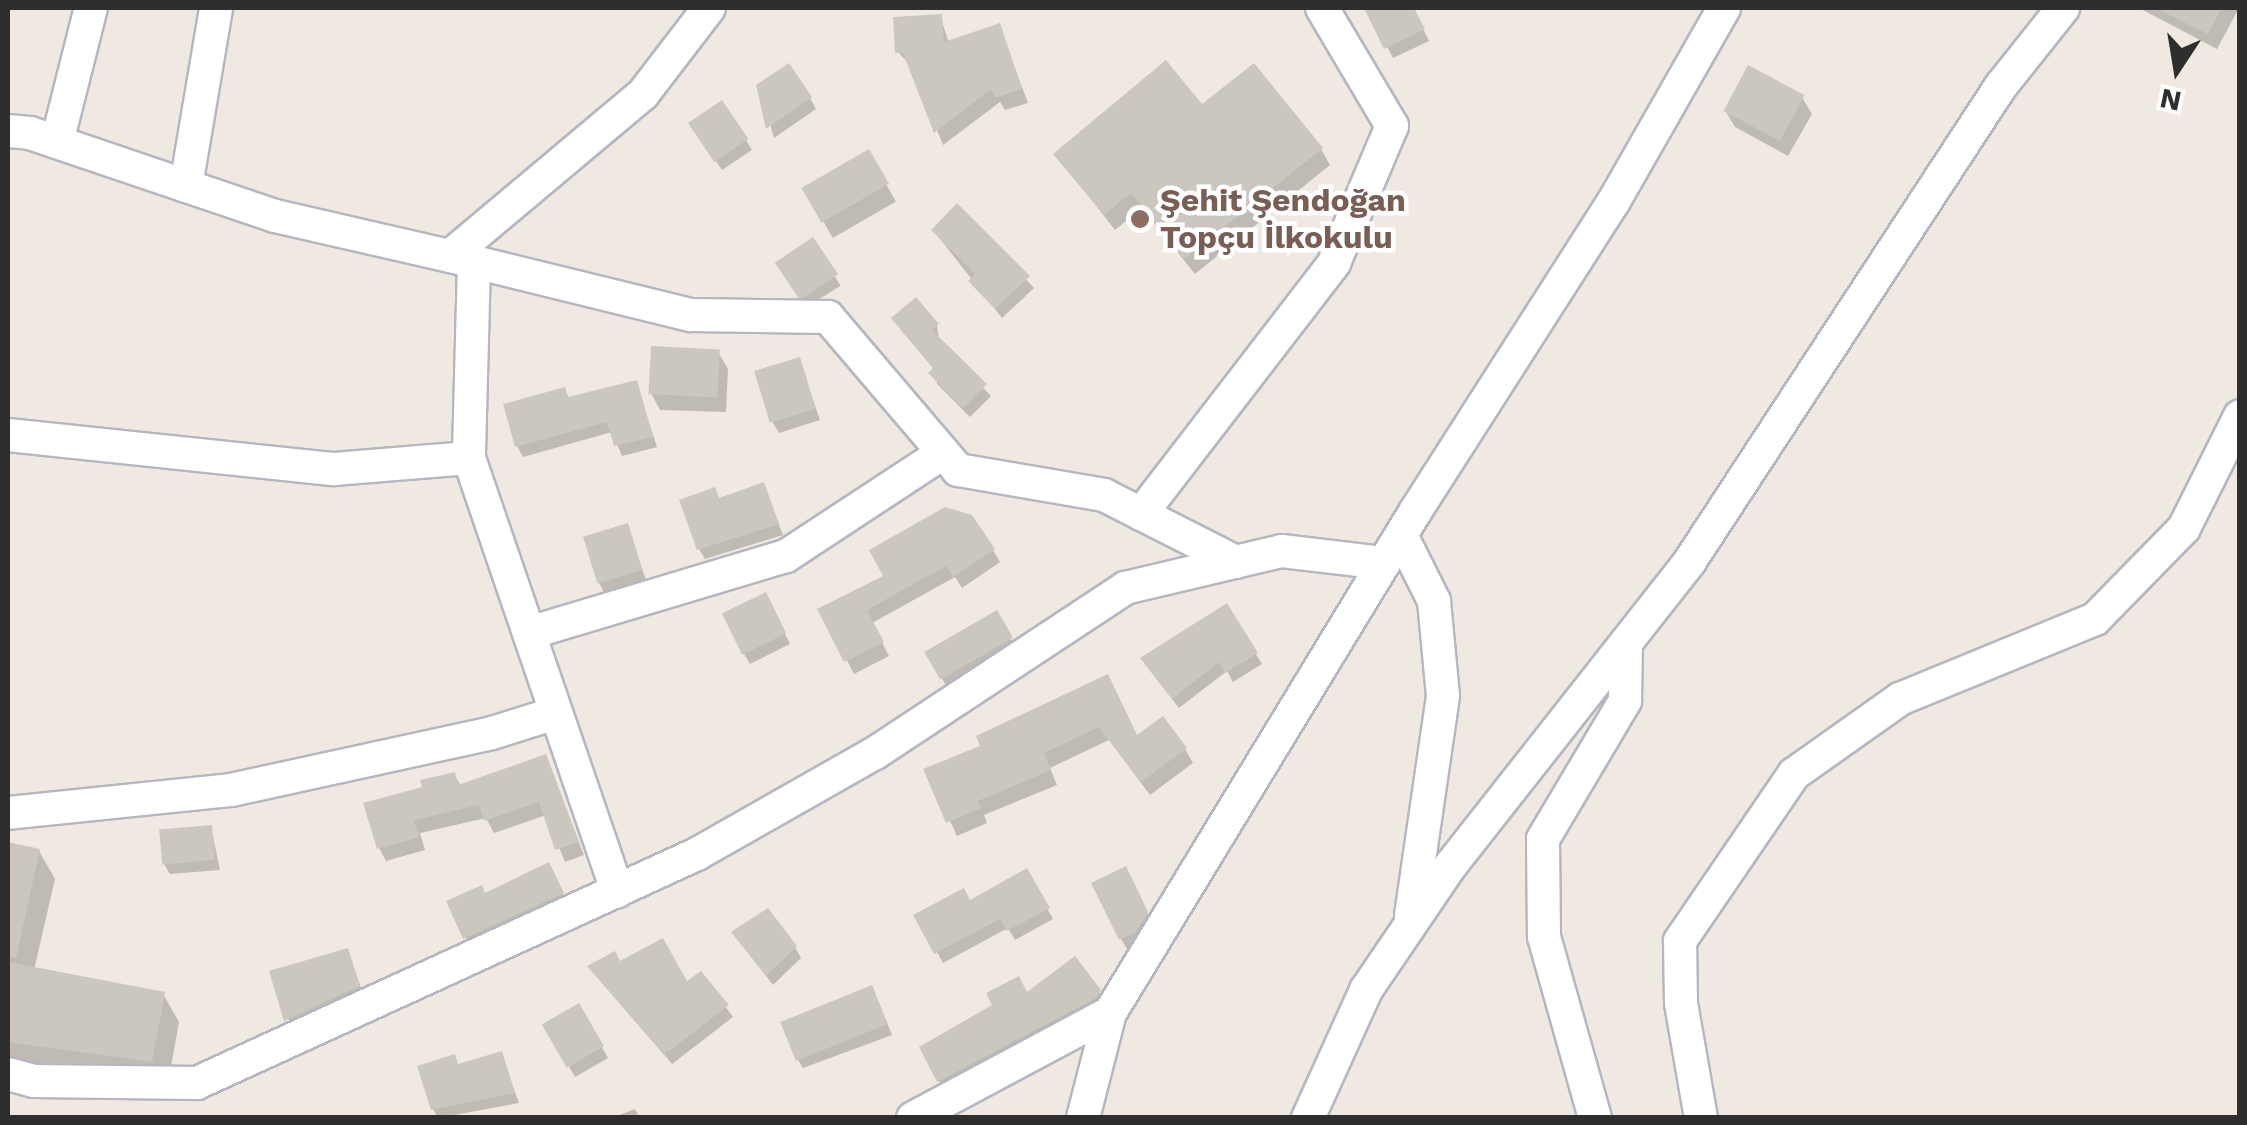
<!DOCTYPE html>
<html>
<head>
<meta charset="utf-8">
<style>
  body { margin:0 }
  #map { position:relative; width:2247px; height:1125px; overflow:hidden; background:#efe9e1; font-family:"Work Sans",sans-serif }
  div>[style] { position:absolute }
  .shadow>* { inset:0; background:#0003; transform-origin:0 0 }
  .building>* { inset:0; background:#cbc7bf; transform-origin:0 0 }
  .roads { filter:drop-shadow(2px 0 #b4b7c1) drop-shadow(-2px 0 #b4b7c1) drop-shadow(0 2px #b4b7c1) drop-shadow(0 -2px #b4b7c1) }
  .minor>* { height:32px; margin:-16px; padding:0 16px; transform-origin:16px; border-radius:16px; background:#fff }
  .dots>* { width:28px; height:28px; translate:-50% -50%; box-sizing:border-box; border:5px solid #fff; border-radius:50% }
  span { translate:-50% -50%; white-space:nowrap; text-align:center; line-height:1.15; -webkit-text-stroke:9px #fff; paint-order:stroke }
  .education-label { font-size:32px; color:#785e54; font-weight:700 }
  .left { translate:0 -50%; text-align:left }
  .frame { position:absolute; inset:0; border:10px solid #2e2e2e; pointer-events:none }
  .north { position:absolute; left:2127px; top:20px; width:100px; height:100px; -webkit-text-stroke:8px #fff; paint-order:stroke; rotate:192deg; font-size:28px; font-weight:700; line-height:40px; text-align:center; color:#2e2e2e }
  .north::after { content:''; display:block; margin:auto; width:35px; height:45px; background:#2e2e2e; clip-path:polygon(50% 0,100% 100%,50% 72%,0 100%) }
</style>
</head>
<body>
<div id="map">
  <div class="shadow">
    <i style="clip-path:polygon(1380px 8px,1413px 8px,1429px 41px,1393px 58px,1369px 13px)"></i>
    <i style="clip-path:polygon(2139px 8px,2239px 8px,2217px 49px)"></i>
    <i style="clip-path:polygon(940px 16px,949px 43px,999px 26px,1028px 103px,1005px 110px,1000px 102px,943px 145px,911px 66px,898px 52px)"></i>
    <i style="clip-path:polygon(759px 86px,810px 98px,816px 109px,774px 138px)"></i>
    <i style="clip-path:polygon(1802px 97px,1812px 114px,1788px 156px,1735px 127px,1725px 110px)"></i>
    <i style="clip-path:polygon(1202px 108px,1321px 149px,1330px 165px,1195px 274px,1142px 208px,1115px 230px,1056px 154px)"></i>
    <i style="clip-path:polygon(698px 134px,746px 140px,752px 150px,722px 170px)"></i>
    <i style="left:868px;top:153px;width:56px;height:73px;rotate:60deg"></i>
    <i style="clip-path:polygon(957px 207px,1034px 288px,1002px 318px,934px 231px)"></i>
    <i style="left:812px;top:240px;width:54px;height:42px;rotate:58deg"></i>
    <i style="clip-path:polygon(937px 326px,939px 340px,991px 396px,970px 417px,937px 384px,935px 370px,900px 329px)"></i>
    <i style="clip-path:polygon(718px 352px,728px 369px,726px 412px,660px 410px,651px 393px)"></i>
    <i style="clip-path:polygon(799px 360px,820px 420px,779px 433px,773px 423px)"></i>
    <i style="clip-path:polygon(636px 383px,657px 447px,622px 456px,612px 432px,523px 457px,517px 446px,564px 390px,570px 399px)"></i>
    <i style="clip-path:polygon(763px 485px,783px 535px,705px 559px,699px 549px)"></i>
    <i style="clip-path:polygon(627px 526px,646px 580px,604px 592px,598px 581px)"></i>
    <i style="clip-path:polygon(993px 550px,1000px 562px,962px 588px,955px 577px,872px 623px,889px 656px,854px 674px,821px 610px,886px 577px)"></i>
    <i style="clip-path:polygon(771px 606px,790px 644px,750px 664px,744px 654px)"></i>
    <i style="clip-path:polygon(1226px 607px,1262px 664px,1233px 682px,1227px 671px,1179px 708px,1149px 669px)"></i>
    <i style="left:996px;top:614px;width:48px;height:79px;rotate:60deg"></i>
    <i style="clip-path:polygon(1107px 677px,1137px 738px,1185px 749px,1193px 763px,1150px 795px,1109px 740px,1050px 768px,1057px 785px,984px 815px,987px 823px,957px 836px,927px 771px,983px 747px)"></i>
    <i style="clip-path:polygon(545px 757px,584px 855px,565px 862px,546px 815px,494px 833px,486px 818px,420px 833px,425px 850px,386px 861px,379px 848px,425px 789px,454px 775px,461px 786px)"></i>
    <i style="clip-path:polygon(211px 827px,220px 870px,170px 874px,164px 864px)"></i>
    <i style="clip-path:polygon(8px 844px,39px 851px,55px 879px,34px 970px,163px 994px,179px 1022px,167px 1089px,8px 1065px)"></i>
    <i style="clip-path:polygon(1026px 871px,1053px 919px,1015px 940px,1008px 928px,943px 963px,917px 916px,969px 903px)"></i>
    <i style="clip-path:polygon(554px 876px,568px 904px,471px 948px,449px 902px)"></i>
    <i style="clip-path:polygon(1131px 880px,1153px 924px,1141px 942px,1127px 949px,1121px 939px)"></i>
    <i style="clip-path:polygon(741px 943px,795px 947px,801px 958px,773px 985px)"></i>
    <i style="clip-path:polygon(347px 951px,367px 1003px,295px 1037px,272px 973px)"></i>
    <i style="clip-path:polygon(620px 964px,687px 985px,701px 974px,733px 1017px,672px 1064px,591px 967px)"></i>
    <i style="clip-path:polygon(1099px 991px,1105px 1002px,945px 1092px,922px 1048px,1027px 995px)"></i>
    <i style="clip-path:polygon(877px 999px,892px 1035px,803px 1068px,797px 1058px)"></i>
    <i style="left:578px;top:1006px;width:60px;height:38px;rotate:60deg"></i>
    <i style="clip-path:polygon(501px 1054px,519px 1103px,438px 1118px,433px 1109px,459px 1066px)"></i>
    <i style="clip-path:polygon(635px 1109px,640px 1118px,612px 1118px)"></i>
  </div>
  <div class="building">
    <i style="clip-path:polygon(1364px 8px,1414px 8px,1425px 29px,1384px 49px)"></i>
    <i style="clip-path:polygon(2155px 8px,2221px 8px,2208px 34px)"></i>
    <i style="clip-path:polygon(942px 14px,944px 42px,1000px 23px,1022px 89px,995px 98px,991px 89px,934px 133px,903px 53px,895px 53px,893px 17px)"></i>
    <i style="clip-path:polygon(1166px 60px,1202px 104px,1254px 63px,1323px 148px,1184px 259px,1131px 193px,1104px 215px,1053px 154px)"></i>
    <i style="clip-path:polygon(789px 63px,812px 97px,766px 129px,756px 85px)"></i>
    <i style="left:1748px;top:65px;width:64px;height:52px;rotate:28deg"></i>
    <i style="left:722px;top:100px;width:47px;height:41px;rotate:56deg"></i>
    <i style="left:869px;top:149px;width:40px;height:78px;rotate:60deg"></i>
    <i style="clip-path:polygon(957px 203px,1030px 276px,995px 309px,968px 281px,975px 274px,931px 230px)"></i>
    <i style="left:813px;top:237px;width:45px;height:46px;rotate:56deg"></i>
    <i style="clip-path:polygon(916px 297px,939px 324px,932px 330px,987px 384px,963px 408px,928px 373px,933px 368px,891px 318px)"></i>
    <i style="left:651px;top:346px;width:69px;height:48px;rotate:3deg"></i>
    <i style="left:800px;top:357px;width:54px;height:48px;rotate:73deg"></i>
    <i style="clip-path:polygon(637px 380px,653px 437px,614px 446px,607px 422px,515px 447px,503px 404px,565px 387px,568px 397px)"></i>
    <i style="clip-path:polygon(764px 482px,779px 524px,697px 550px,679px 500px,715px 487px,719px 498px)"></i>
    <i style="clip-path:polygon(945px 507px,972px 515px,995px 549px,953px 577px,946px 566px,867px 610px,884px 642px,844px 662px,817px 609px,883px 576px,869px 550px)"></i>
    <i style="left:628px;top:523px;width:49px;height:47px;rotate:73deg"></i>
    <i style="left:766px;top:592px;width:46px;height:49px;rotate:64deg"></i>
    <i style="clip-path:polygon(1227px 603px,1258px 653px,1225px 673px,1219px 662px,1172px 699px,1140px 658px)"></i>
    <i style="left:997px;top:610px;width:32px;height:84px;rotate:60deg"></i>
    <i style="clip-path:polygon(1108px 674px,1137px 735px,1163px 716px,1187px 748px,1141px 782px,1099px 727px,1044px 753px,1051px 770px,978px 801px,981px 808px,946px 823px,923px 769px,980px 746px,976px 736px)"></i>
    <i style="clip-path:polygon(546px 754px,579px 842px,555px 850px,539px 802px,484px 821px,479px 805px,414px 820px,419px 837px,377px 849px,363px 803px,422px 787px,420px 780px,455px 772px,458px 785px)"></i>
    <i style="left:212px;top:825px;width:35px;height:53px;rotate:85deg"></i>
    <i style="clip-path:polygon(8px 842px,40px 849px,16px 958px,8px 957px)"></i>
    <i style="clip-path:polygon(549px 862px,564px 893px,463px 939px,446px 901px,482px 885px,485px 893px)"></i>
    <i style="clip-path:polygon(1126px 866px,1148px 912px,1136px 932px,1119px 940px,1091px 883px)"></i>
    <i style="clip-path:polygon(1027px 868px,1050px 908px,1007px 931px,1000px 919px,934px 954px,913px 915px,964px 888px,970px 900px)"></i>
    <i style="clip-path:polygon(768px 908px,797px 946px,766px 976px,731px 932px)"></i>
    <i style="clip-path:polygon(663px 938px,687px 981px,701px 971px,729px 1005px,664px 1055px,587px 966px,615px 951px,620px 961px)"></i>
    <i style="clip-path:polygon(348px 948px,360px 986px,284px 1021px,269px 971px)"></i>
    <i style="clip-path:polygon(1075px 956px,1101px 990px,1096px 998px,937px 1082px,919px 1047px,992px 1005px,986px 993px,1019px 976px,1027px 992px)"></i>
    <i style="clip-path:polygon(8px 962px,165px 992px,152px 1062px,8px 1042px)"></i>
    <i style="left:872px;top:985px;width:42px;height:99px;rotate:68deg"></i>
    <i style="left:579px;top:1003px;width:50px;height:43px;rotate:60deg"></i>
    <i style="clip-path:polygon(502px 1051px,515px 1093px,431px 1110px,417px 1066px,455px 1054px,458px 1064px)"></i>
  </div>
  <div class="roads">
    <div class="minor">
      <i style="left:8px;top:131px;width:22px;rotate:5deg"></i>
      <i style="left:30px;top:133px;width:259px;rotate:18.7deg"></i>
      <i style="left:275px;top:216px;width:180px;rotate:12.9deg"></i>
      <i style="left:450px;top:256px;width:252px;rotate:-40deg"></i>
      <i style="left:643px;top:94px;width:108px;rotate:-52.5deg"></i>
      <i style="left:57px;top:142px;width:138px;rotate:-75.8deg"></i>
      <i style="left:186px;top:186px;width:181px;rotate:-80.4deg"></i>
      <i style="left:450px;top:256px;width:248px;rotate:13.8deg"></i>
      <i style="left:691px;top:315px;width:137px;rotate:0.8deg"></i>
      <i style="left:828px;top:317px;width:201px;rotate:49.6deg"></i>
      <i style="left:958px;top:470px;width:148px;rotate:9.7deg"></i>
      <i style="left:1104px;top:495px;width:148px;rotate:26.9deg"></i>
      <i style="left:474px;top:262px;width:196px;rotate:91.5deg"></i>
      <i style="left:469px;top:458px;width:458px;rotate:71.1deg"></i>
      <i style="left:8px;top:435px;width:328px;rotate:6deg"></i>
      <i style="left:334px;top:469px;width:135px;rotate:-4.7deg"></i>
      <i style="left:1141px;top:514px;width:317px;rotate:-52.4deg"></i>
      <i style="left:1334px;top:263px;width:149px;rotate:-67.1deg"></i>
      <i style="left:1392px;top:126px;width:137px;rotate:-120.7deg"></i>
      <i style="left:1401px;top:535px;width:74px;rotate:63.4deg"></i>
      <i style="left:1434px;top:601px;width:95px;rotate:84.6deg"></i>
      <i style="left:1443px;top:696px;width:222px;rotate:98.3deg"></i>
      <i style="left:529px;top:633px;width:268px;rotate:-16.7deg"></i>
      <i style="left:786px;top:556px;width:188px;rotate:-33.3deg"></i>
      <i style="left:8px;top:813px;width:224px;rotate:-5.9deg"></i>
      <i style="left:231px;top:790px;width:267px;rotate:-12.3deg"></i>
      <i style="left:492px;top:733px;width:67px;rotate:-17.4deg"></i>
      <i style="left:8px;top:1074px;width:27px;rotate:15deg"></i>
      <i style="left:34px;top:1081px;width:163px;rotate:0.7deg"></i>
      <i style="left:197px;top:1083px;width:550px;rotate:-24.61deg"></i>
      <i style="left:697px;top:854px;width:205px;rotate:-29.6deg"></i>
      <i style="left:875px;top:753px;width:300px;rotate:-33.4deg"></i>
      <i style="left:1125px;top:588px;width:161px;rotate:-13.3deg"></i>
      <i style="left:1282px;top:551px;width:103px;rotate:6.7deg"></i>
      <i style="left:913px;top:1118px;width:223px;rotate:-28.1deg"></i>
      <i style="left:1083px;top:1118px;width:108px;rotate:-75.6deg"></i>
      <i style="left:1110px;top:1013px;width:587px;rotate:-58.67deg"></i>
      <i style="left:1415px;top:512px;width:369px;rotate:-57.4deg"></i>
      <i style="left:1614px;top:201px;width:222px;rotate:-60.3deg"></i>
      <i style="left:1308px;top:1118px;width:141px;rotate:-65.6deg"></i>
      <i style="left:1366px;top:990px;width:151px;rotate:-55.8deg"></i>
      <i style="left:1451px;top:865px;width:387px;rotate:-51.8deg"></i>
      <i style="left:1690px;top:561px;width:568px;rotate:-56.79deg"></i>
      <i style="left:2001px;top:86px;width:100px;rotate:-51.5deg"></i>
      <i style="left:1595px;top:1118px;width:188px;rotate:-105.7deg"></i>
      <i style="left:1544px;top:937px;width:98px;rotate:-90.6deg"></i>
      <i style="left:1543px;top:839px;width:161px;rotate:-59.3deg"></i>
      <i style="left:1625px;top:701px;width:58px;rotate:-89deg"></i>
      <i style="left:1701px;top:1118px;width:117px;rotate:-99.9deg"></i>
      <i style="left:1681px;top:1003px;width:62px;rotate:-90.9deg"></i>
      <i style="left:1680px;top:941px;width:202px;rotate:-55.7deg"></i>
      <i style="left:1794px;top:774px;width:130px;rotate:-35.3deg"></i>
      <i style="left:1900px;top:699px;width:211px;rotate:-22.3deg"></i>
      <i style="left:2095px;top:619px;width:127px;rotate:-45.6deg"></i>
      <i style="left:2184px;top:528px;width:125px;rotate:-63.4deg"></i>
    </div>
  </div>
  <div class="dots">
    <i style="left:1140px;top:219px;background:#8d6e63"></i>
  </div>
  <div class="education-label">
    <span class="left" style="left:1160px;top:219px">Şehit Şendoğan<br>Topçu İlkokulu</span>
  </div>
  <div class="frame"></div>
  <div class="north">N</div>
</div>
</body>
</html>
